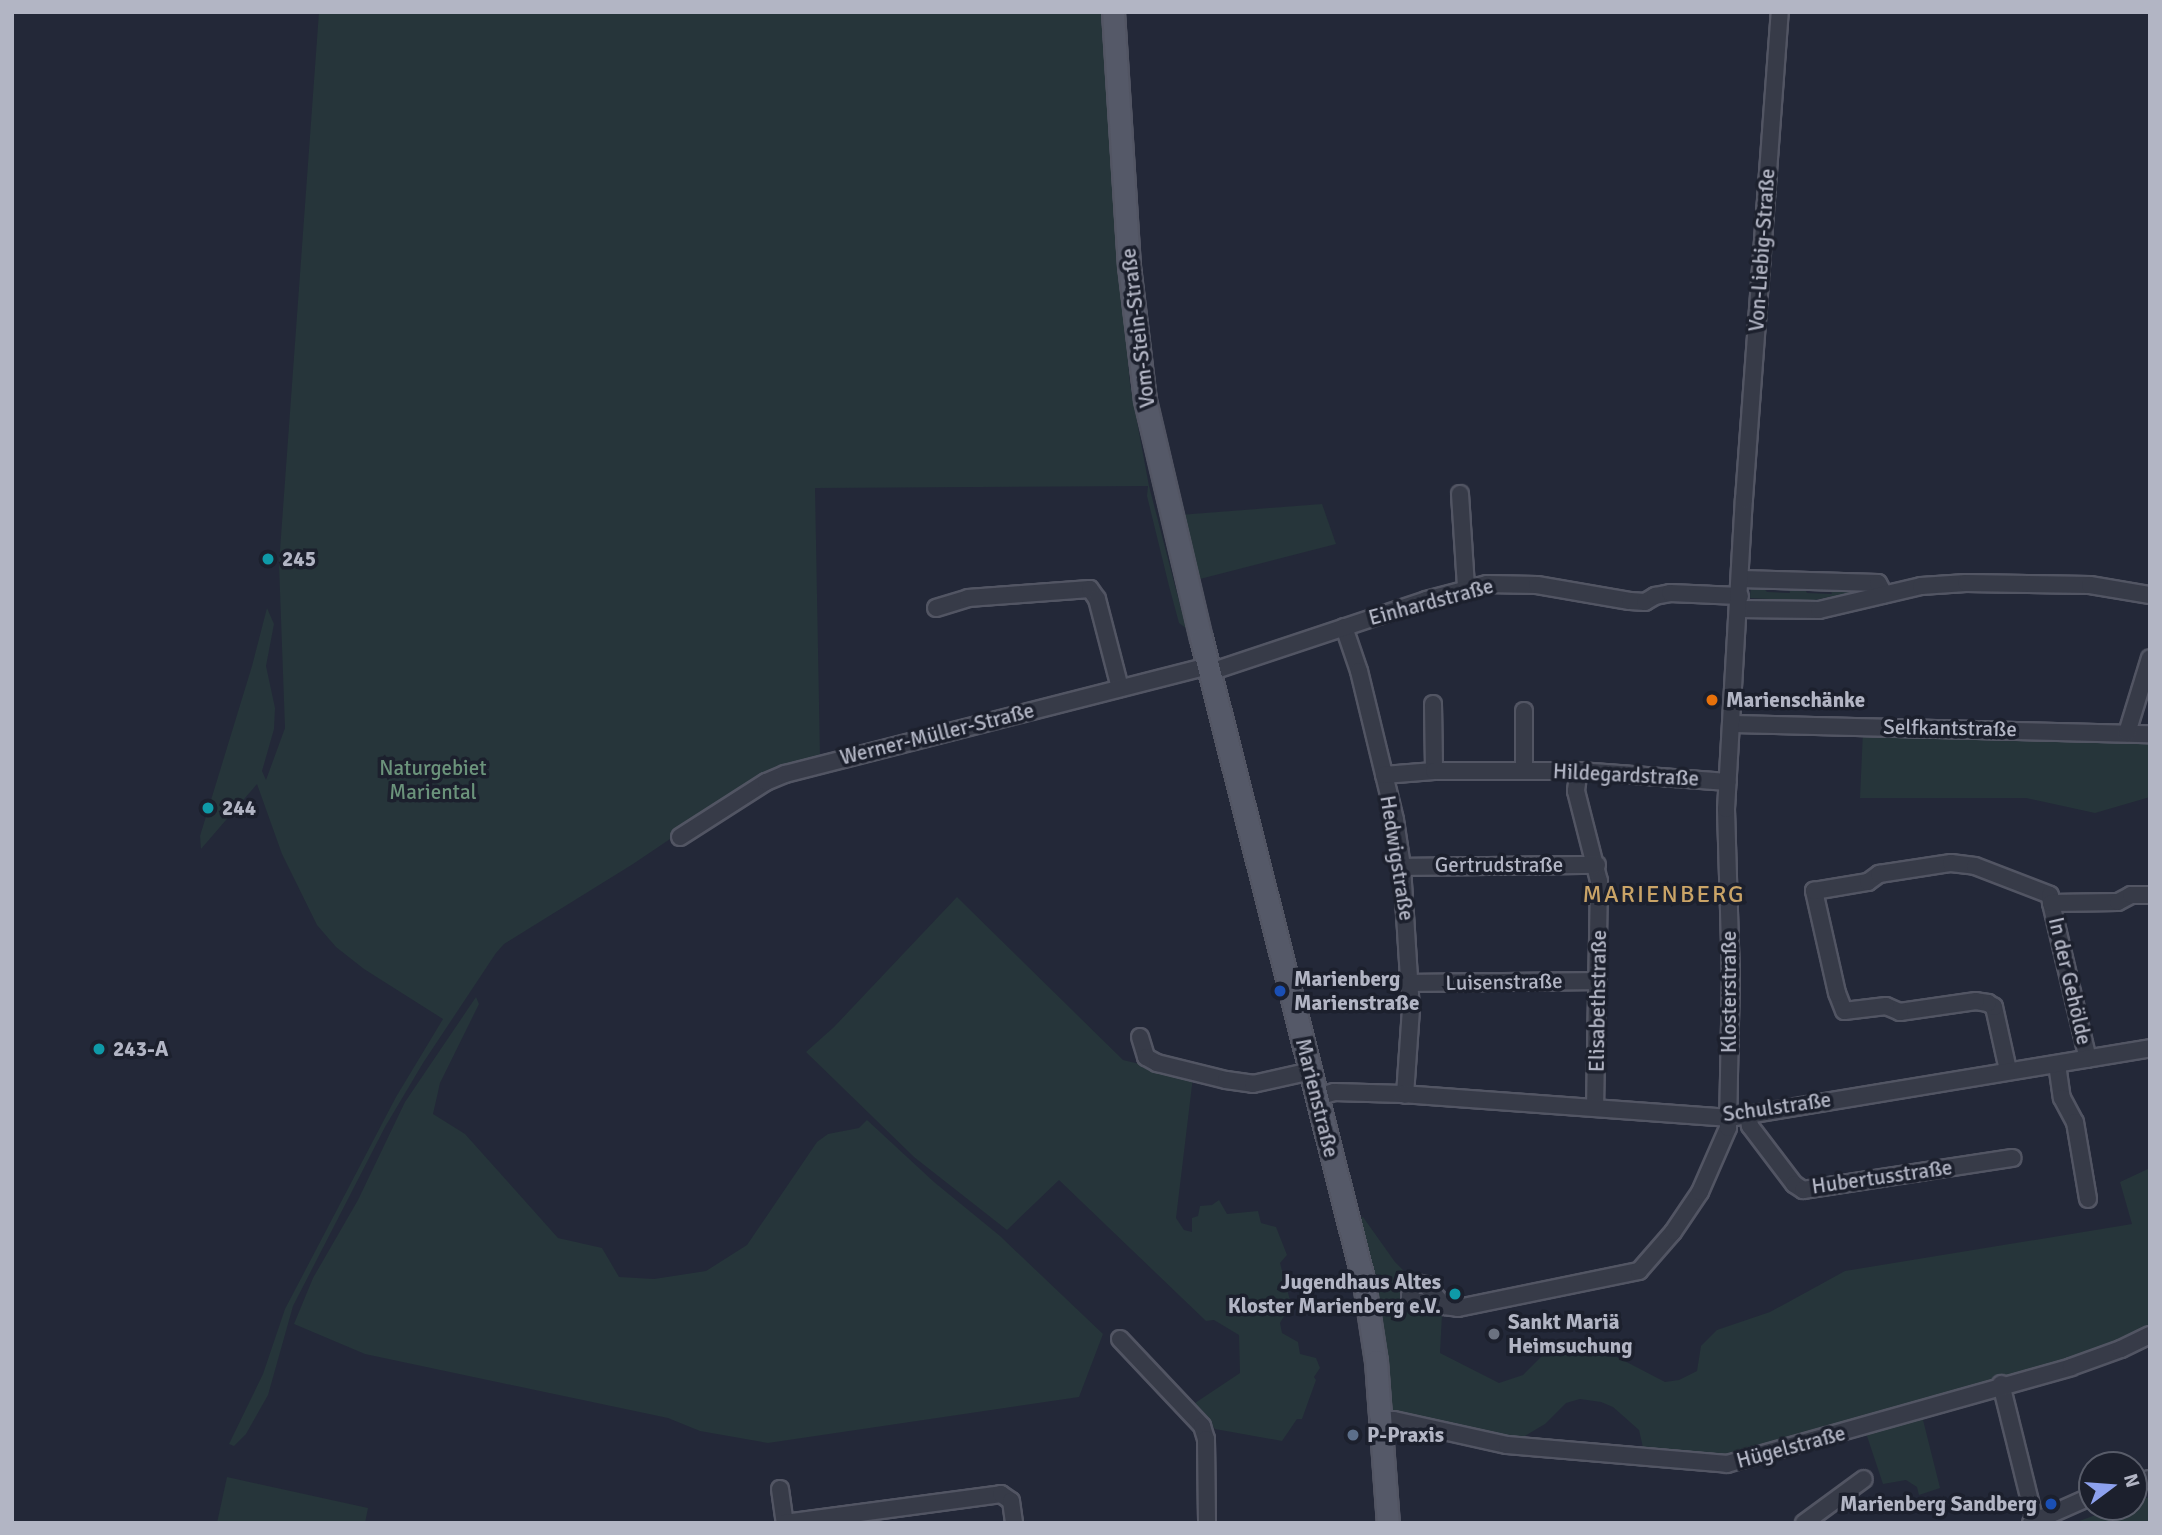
<!DOCTYPE html>
<html>
<head>
<meta charset="utf-8">
<style>
  body { margin:0 }
  #map { position:relative; width:2162px; height:1535px; overflow:hidden; background:#232838; font-family:Signika,sans-serif }
  div>[style] { position:absolute }
  .green>* { inset:0; background:#26353a }
  .roads { filter:drop-shadow(2px 0 #525563) drop-shadow(-2px 0 #525563) drop-shadow(0 2px #525563) drop-shadow(0 -2px #525563) }
  .minor>* { height:16px; margin:-8px; padding:0 8px; transform-origin:8px; border-radius:8px; background:#373b48 }
  .major>* { height:21px; margin:-10.5px; padding:0 10.5px; transform-origin:10.5px; border-radius:10.5px; background:#555968 }
  .dots>* { width:19px; height:19px; translate:-50% -50%; box-sizing:border-box; border:4px solid #1c202d; border-radius:50% }
  span { translate:-50% -50%; white-space:nowrap; text-align:center; line-height:1.15; -webkit-text-stroke:7px #1c202d; paint-order:stroke }
  .street-label { font-size:21px; color:#b2b5c4 }
  .poi-label { font-size:21px; color:#b2b5c4; font-weight:700 }
  .left { translate:0 -50%; text-align:left }
  .right { translate:-100% -50%; text-align:right }
  .park-label { font-size:21px; color:#6b937b }
  .quarter-label { font-size:24px; color:#caa467; letter-spacing:2px }
  .frame { position:absolute; inset:0; border:14px solid #b2b5c4; pointer-events:none }
  .north { position:absolute; left:2078px; top:1451px; width:70px; height:70px; box-sizing:border-box; background:#1c202d; border:2px solid #585c69; border-radius:50%; rotate:74deg; font-size:19px; font-weight:700; line-height:28px; text-align:center; color:#b2b5c4 }
  .north::after { content:''; display:block; margin:auto; width:24px; height:32px; background:#8da1ee; clip-path:polygon(50% 0,100% 100%,50% 72%,0 100%) }
</style>
</head>
<body>
<div id="map">
  <div class="green">
    <i style="clip-path:polygon(319px 12px,1101px 12px,1113px 193px,1130px 384px,1149px 486px,1186px 628px,1179px 623px,1169px 586px,1147px 496px,1148px 486px,815px 488px,820px 757px,725px 802px,633px 864px,504px 944px,496px 953px,423px 1063px,385px 1127px,293px 1306px,268px 1395px,246px 1434px,234px 1446px,229px 1444px,263px 1374px,285px 1309px,396px 1097px,443px 1019px,364px 969px,336px 947px,317px 925px,282px 854px,257px 784px,201px 849px,200px 836px,252px 666px,267px 608px,274px 624px,266px 666px,275px 708px,274px 729px,262px 771px,266px 780px,285px 728px,279px 564px)"></i>
    <i style="clip-path:polygon(1322px 504px,1336px 544px,1196px 580px,1179px 515px)"></i>
    <i style="clip-path:polygon(1759px 583px,1767px 592px,1790px 593px,1788px 584px,1802px 584px,1807px 593px,1832px 594px,1828px 584px,1863px 590px,1810px 601px,1750px 598px,1751px 584px)"></i>
    <i style="clip-path:polygon(1863px 731px,2150px 742px,2150px 797px,2095px 813px,2026px 798px,1860px 798px)"></i>
    <i style="clip-path:polygon(957px 897px,1123px 1060px,1193px 1077px,1176px 1218px,1184px 1230px,1192px 1232px,1192px 1218px,1198px 1216px,1200px 1206px,1212px 1205px,1219px 1200px,1227px 1214px,1258px 1211px,1261px 1223px,1276px 1227px,1287px 1255px,1280px 1263px,1291px 1304px,1280px 1323px,1282px 1333px,1298px 1342px,1300px 1354px,1316px 1358px,1320px 1368px,1314px 1377px,1316px 1380px,1302px 1419px,1297px 1419px,1282px 1441px,1215px 1429px,1195px 1403px,1240px 1373px,1239px 1335px,1214px 1320px,1206px 1321px,1059px 1180px,1007px 1230px,914px 1157px,806px 1052px,834px 1027px)"></i>
    <i style="clip-path:polygon(476px 997px,479px 1004px,440px 1083px,433px 1114px,465px 1134px,558px 1238px,602px 1248px,619px 1277px,654px 1279px,706px 1271px,747px 1245px,817px 1142px,828px 1134px,859px 1128px,867px 1120px,934px 1182px,1000px 1236px,1103px 1334px,1079px 1397px,768px 1443px,700px 1431px,668px 1418px,365px 1354px,294px 1324px,313px 1278px,358px 1200px,405px 1102px)"></i>
    <i style="clip-path:polygon(2150px 1168px,2150px 1326px,2130px 1339px,2052px 1366px,1735px 1456px,1644px 1452px,1639px 1430px,1613px 1407px,1601px 1402px,1580px 1399px,1566px 1403px,1545px 1424px,1518px 1440px,1393px 1413px,1389px 1409px,1357px 1219px,1363px 1217px,1395px 1262px,1413px 1280px,1414px 1309px,1434px 1309px,1442px 1315px,1440px 1353px,1499px 1383px,1523px 1375px,1547px 1351px,1617px 1357px,1665px 1382px,1679px 1380px,1697px 1371px,1701px 1346px,1717px 1330px,1770px 1312px,1845px 1271px,2132px 1224px,2120px 1182px)"></i>
    <i style="clip-path:polygon(1922px 1416px,1940px 1488px,1919px 1495px,1917px 1487px,1906px 1480px,1883px 1484px,1866px 1433px)"></i>
    <i style="clip-path:polygon(227px 1477px,368px 1508px,365px 1523px,217px 1523px)"></i>
    <i style="clip-path:polygon(2150px 1497px,2150px 1523px,2074px 1523px,2117px 1507px,2134px 1507px,2134px 1501px)"></i>
  </div>
  <div class="roads">
    <div class="minor">
      <i style="left:1460px;top:494px;width:94px;rotate:86.3deg"></i>
      <i style="left:1741px;top:579px;width:137px;rotate:1.7deg"></i>
      <i style="left:1878px;top:583px;width:13px;rotate:61deg"></i>
      <i style="left:936px;top:608px;width:34px;rotate:-17deg"></i>
      <i style="left:968px;top:598px;width:122px;rotate:-4.2deg"></i>
      <i style="left:1090px;top:589px;width:12px;rotate:55deg"></i>
      <i style="left:1097px;top:599px;width:92px;rotate:75.5deg"></i>
      <i style="left:1739px;top:609px;width:80px;rotate:0.7deg"></i>
      <i style="left:1819px;top:610px;width:105px;rotate:-13.2deg"></i>
      <i style="left:1921px;top:586px;width:45px;rotate:-3.8deg"></i>
      <i style="left:1966px;top:583px;width:124px;rotate:0.9deg"></i>
      <i style="left:2090px;top:585px;width:61px;rotate:9.5deg"></i>
      <i style="left:1344px;top:627px;width:46px;rotate:71.2deg"></i>
      <i style="left:1359px;top:671px;width:153px;rotate:76.4deg"></i>
      <i style="left:1395px;top:820px;width:48px;rotate:81.5deg"></i>
      <i style="left:1402px;top:867px;width:142px;rotate:86.4deg"></i>
      <i style="left:1411px;top:1009px;width:86px;rotate:94deg"></i>
      <i style="left:1210px;top:672px;width:228px;rotate:-18.4deg"></i>
      <i style="left:1426px;top:600px;width:63px;rotate:-14.7deg"></i>
      <i style="left:1487px;top:584px;width:50px;rotate:1.1deg"></i>
      <i style="left:1537px;top:585px;width:94px;rotate:9.8deg"></i>
      <i style="left:1630px;top:601px;width:15px;rotate:4deg"></i>
      <i style="left:1645px;top:602px;width:12px;rotate:-31deg"></i>
      <i style="left:1655px;top:596px;width:15px;rotate:-11deg"></i>
      <i style="left:1670px;top:593px;width:70px;rotate:2.5deg"></i>
      <i style="left:1433px;top:704px;width:67px;rotate:89.1deg"></i>
      <i style="left:1524px;top:711px;width:59px;rotate:90deg"></i>
      <i style="left:1732px;top:724px;width:418px;rotate:1.4deg"></i>
      <i style="left:2127px;top:733px;width:78px;rotate:-73deg"></i>
      <i style="left:1579px;top:771px;width:20px;rotate:99deg"></i>
      <i style="left:1576px;top:791px;width:93px;rotate:75.7deg"></i>
      <i style="left:1599px;top:881px;width:227px;rotate:91deg"></i>
      <i style="left:1384px;top:775px;width:50px;rotate:-4.6deg"></i>
      <i style="left:1434px;top:771px;width:145px"></i>
      <i style="left:1579px;top:771px;width:149px;rotate:4.2deg"></i>
      <i style="left:680px;top:837px;width:102px;rotate:-32.6deg"></i>
      <i style="left:766px;top:782px;width:21px;rotate:-23deg"></i>
      <i style="left:785px;top:774px;width:437px;rotate:-14.3deg"></i>
      <i style="left:1402px;top:867px;width:195px;rotate:-0.6deg"></i>
      <i style="left:2051px;top:903px;width:160px;rotate:76.7deg"></i>
      <i style="left:1411px;top:983px;width:185px;rotate:-0.6deg"></i>
      <i style="left:1140px;top:1037px;width:21px;rotate:73deg"></i>
      <i style="left:1146px;top:1057px;width:13px;rotate:29deg"></i>
      <i style="left:1157px;top:1063px;width:71px;rotate:13.8deg"></i>
      <i style="left:1226px;top:1080px;width:27px;rotate:8deg"></i>
      <i style="left:1253px;top:1084px;width:59px;rotate:-12.6deg"></i>
      <i style="left:2057px;top:1064px;width:34px;rotate:82deg"></i>
      <i style="left:2062px;top:1098px;width:27px;rotate:62deg"></i>
      <i style="left:2075px;top:1122px;width:78px;rotate:80.4deg"></i>
      <i style="left:2008px;top:1070px;width:65px;rotate:-102.5deg"></i>
      <i style="left:1994px;top:1007px;width:7px;rotate:-146deg"></i>
      <i style="left:1988px;top:1003px;width:12px;rotate:-171deg"></i>
      <i style="left:1976px;top:1001px;width:77px;rotate:171.8deg"></i>
      <i style="left:1900px;top:1012px;width:15px;rotate:-157deg"></i>
      <i style="left:1886px;top:1006px;width:42px;rotate:173.2deg"></i>
      <i style="left:1844px;top:1011px;width:19px;rotate:-111deg"></i>
      <i style="left:1837px;top:993px;width:105px;rotate:-102.7deg"></i>
      <i style="left:1814px;top:891px;width:55px;rotate:-9.5deg"></i>
      <i style="left:1868px;top:882px;width:14px;rotate:-36deg"></i>
      <i style="left:1879px;top:874px;width:73px;rotate:-8.7deg"></i>
      <i style="left:1951px;top:863px;width:24px;rotate:7deg"></i>
      <i style="left:1975px;top:866px;width:80px;rotate:21.1deg"></i>
      <i style="left:2050px;top:895px;width:8px;rotate:83deg"></i>
      <i style="left:2051px;top:903px;width:67px;rotate:-0.9deg"></i>
      <i style="left:2118px;top:902px;width:15px;rotate:-28deg"></i>
      <i style="left:2131px;top:895px;width:19px"></i>
      <i style="left:1317px;top:1097px;width:18px;rotate:-16deg"></i>
      <i style="left:1334px;top:1092px;width:69px;rotate:1.7deg"></i>
      <i style="left:1403px;top:1094px;width:327px;rotate:4.2deg"></i>
      <i style="left:1729px;top:1118px;width:427px;rotate:-9.4deg"></i>
      <i style="left:1748px;top:1114px;width:12px;rotate:81deg"></i>
      <i style="left:1750px;top:1126px;width:73px;rotate:52.8deg"></i>
      <i style="left:1794px;top:1184px;width:11px;rotate:34deg"></i>
      <i style="left:1803px;top:1190px;width:212px;rotate:-8.7deg"></i>
      <i style="left:1444px;top:1306px;width:32px;rotate:-171deg"></i>
      <i style="left:1412px;top:1301px;width:5px;rotate:-112deg"></i>
      <i style="left:1410px;top:1296px;width:10px;rotate:-79deg"></i>
      <i style="left:1412px;top:1286px;width:5px;rotate:-37deg"></i>
      <i style="left:1416px;top:1283px;width:10px;rotate:11deg"></i>
      <i style="left:1426px;top:1285px;width:28px;rotate:49deg"></i>
      <i style="left:1444px;top:1306px;width:14px;rotate:8deg"></i>
      <i style="left:1458px;top:1308px;width:185px;rotate:-11.6deg"></i>
      <i style="left:1639px;top:1271px;width:52px;rotate:-48.9deg"></i>
      <i style="left:1673px;top:1232px;width:48px;rotate:-56deg"></i>
      <i style="left:1700px;top:1192px;width:70px;rotate:-66.4deg"></i>
      <i style="left:1728px;top:1128px;width:150px;rotate:-88.9deg"></i>
      <i style="left:1731px;top:978px;width:169px;rotate:-91.7deg"></i>
      <i style="left:1726px;top:809px;width:311px;rotate:-86.7deg"></i>
      <i style="left:1744px;top:499px;width:488px;rotate:-85.8deg"></i>
      <i style="left:1120px;top:1339px;width:120px;rotate:46.7deg"></i>
      <i style="left:1202px;top:1426px;width:14px;rotate:73deg"></i>
      <i style="left:1206px;top:1439px;width:84px;rotate:89.3deg"></i>
      <i style="left:2001px;top:1384px;width:141px;rotate:76.1deg"></i>
      <i style="left:1378px;top:1419px;width:16px;rotate:4deg"></i>
      <i style="left:1394px;top:1420px;width:116px;rotate:12.5deg"></i>
      <i style="left:1507px;top:1445px;width:221px;rotate:4.9deg"></i>
      <i style="left:1727px;top:1464px;width:357px;rotate:-15.7deg"></i>
      <i style="left:2071px;top:1367px;width:53px;rotate:-19.8deg"></i>
      <i style="left:2121px;top:1349px;width:32px;rotate:-26deg"></i>
      <i style="left:2134px;top:1483px;width:16px;rotate:-14deg"></i>
      <i style="left:780px;top:1489px;width:34px;rotate:82deg"></i>
      <i style="left:785px;top:1523px;width:218px;rotate:-7.6deg"></i>
      <i style="left:1001px;top:1494px;width:12px;rotate:35deg"></i>
      <i style="left:1011px;top:1501px;width:22px;rotate:82deg"></i>
      <i style="left:1804px;top:1523px;width:74px;rotate:-36.3deg"></i>
      <i style="left:2031px;top:1523px;width:67px;rotate:-23.9deg"></i>
    </div>
    <div class="major">
      <i style="left:1113px;top:12px;width:255px;rotate:86.4deg"></i>
      <i style="left:1129px;top:266px;width:135px;rotate:83.2deg"></i>
      <i style="left:1145px;top:400px;width:244px;rotate:76.8deg"></i>
      <i style="left:1201px;top:638px;width:665px;rotate:75.82deg"></i>
      <i style="left:1364px;top:1283px;width:79px;rotate:81.3deg"></i>
      <i style="left:1376px;top:1361px;width:162px;rotate:85.8deg"></i>
    </div>
  </div>
  <div class="dots">
    <i style="left:268px;top:559px;background:#0f9aa8"></i>
    <i style="left:1712px;top:700px;background:#e8710a"></i>
    <i style="left:208px;top:808px;background:#0f9aa8"></i>
    <i style="left:1280px;top:991px;background:#1a4fb4"></i>
    <i style="left:99px;top:1049px;background:#0f9aa8"></i>
    <i style="left:1455px;top:1294px;background:#0f9aa8"></i>
    <i style="left:1494px;top:1334px;background:#6b7280"></i>
    <i style="left:1353px;top:1435px;background:#5c6f8a"></i>
    <i style="left:2051px;top:1504px;background:#1a4fb4"></i>
  </div>
  <div class="street-label">
    <span style="left:1762px;top:250px;rotate:-86deg">Von-Liebig-Straße</span>
    <span style="left:1138px;top:328px;rotate:-97deg">Vom-Stein-Straße</span>
    <span style="left:1431px;top:602px;rotate:-15deg">Einhardstraße</span>
    <span style="left:1950px;top:728px;rotate:1deg">Selfkantstraße</span>
    <span style="left:937px;top:734px;rotate:-14deg">Werner-Müller-Straße</span>
    <span style="left:1626px;top:775px;rotate:3deg">Hildegardstraße</span>
    <span style="left:1397px;top:858px;rotate:81deg">Hedwigstraße</span>
    <span style="left:1499px;top:865px">Gertrudstraße</span>
    <span style="left:2070px;top:981px;rotate:77deg">In der Gehölde</span>
    <span style="left:1504px;top:982px;rotate:-1deg">Luisenstraße</span>
    <span style="left:1729px;top:992px;rotate:-90deg">Klosterstraße</span>
    <span style="left:1598px;top:1001px;rotate:-89deg">Elisabethstraße</span>
    <span style="left:1317px;top:1098px;rotate:76deg">Marienstraße</span>
    <span style="left:1777px;top:1107px;rotate:-8deg">Schulstraße</span>
    <span style="left:1882px;top:1177px;rotate:-8deg">Hubertusstraße</span>
    <span style="left:1791px;top:1447px;rotate:-15deg">Hügelstraße</span>
  </div>
  <div class="poi-label">
    <span class="left" style="left:282px;top:559px">245</span>
    <span class="left" style="left:1726px;top:700px">Marienschänke</span>
    <span class="left" style="left:222px;top:808px">244</span>
    <span class="left" style="left:1294px;top:991px">Marienberg<br>Marienstraße</span>
    <span class="left" style="left:113px;top:1049px">243-A</span>
    <span class="right" style="left:1441px;top:1294px">Jugendhaus Altes<br>Kloster Marienberg e.V.</span>
    <span class="left" style="left:1508px;top:1334px">Sankt Mariä<br>Heimsuchung</span>
    <span class="left" style="left:1367px;top:1435px">P-Praxis</span>
    <span class="right" style="left:2037px;top:1504px">Marienberg Sandberg</span>
  </div>
  <div class="park-label">
    <span style="left:433px;top:780px">Naturgebiet<br>Mariental</span>
  </div>
  <div class="quarter-label">
    <span style="left:1664px;top:895px">MARIENBERG</span>
  </div>
  <div class="frame"></div>
  <div class="north">N</div>
</div>
</body>
</html>
